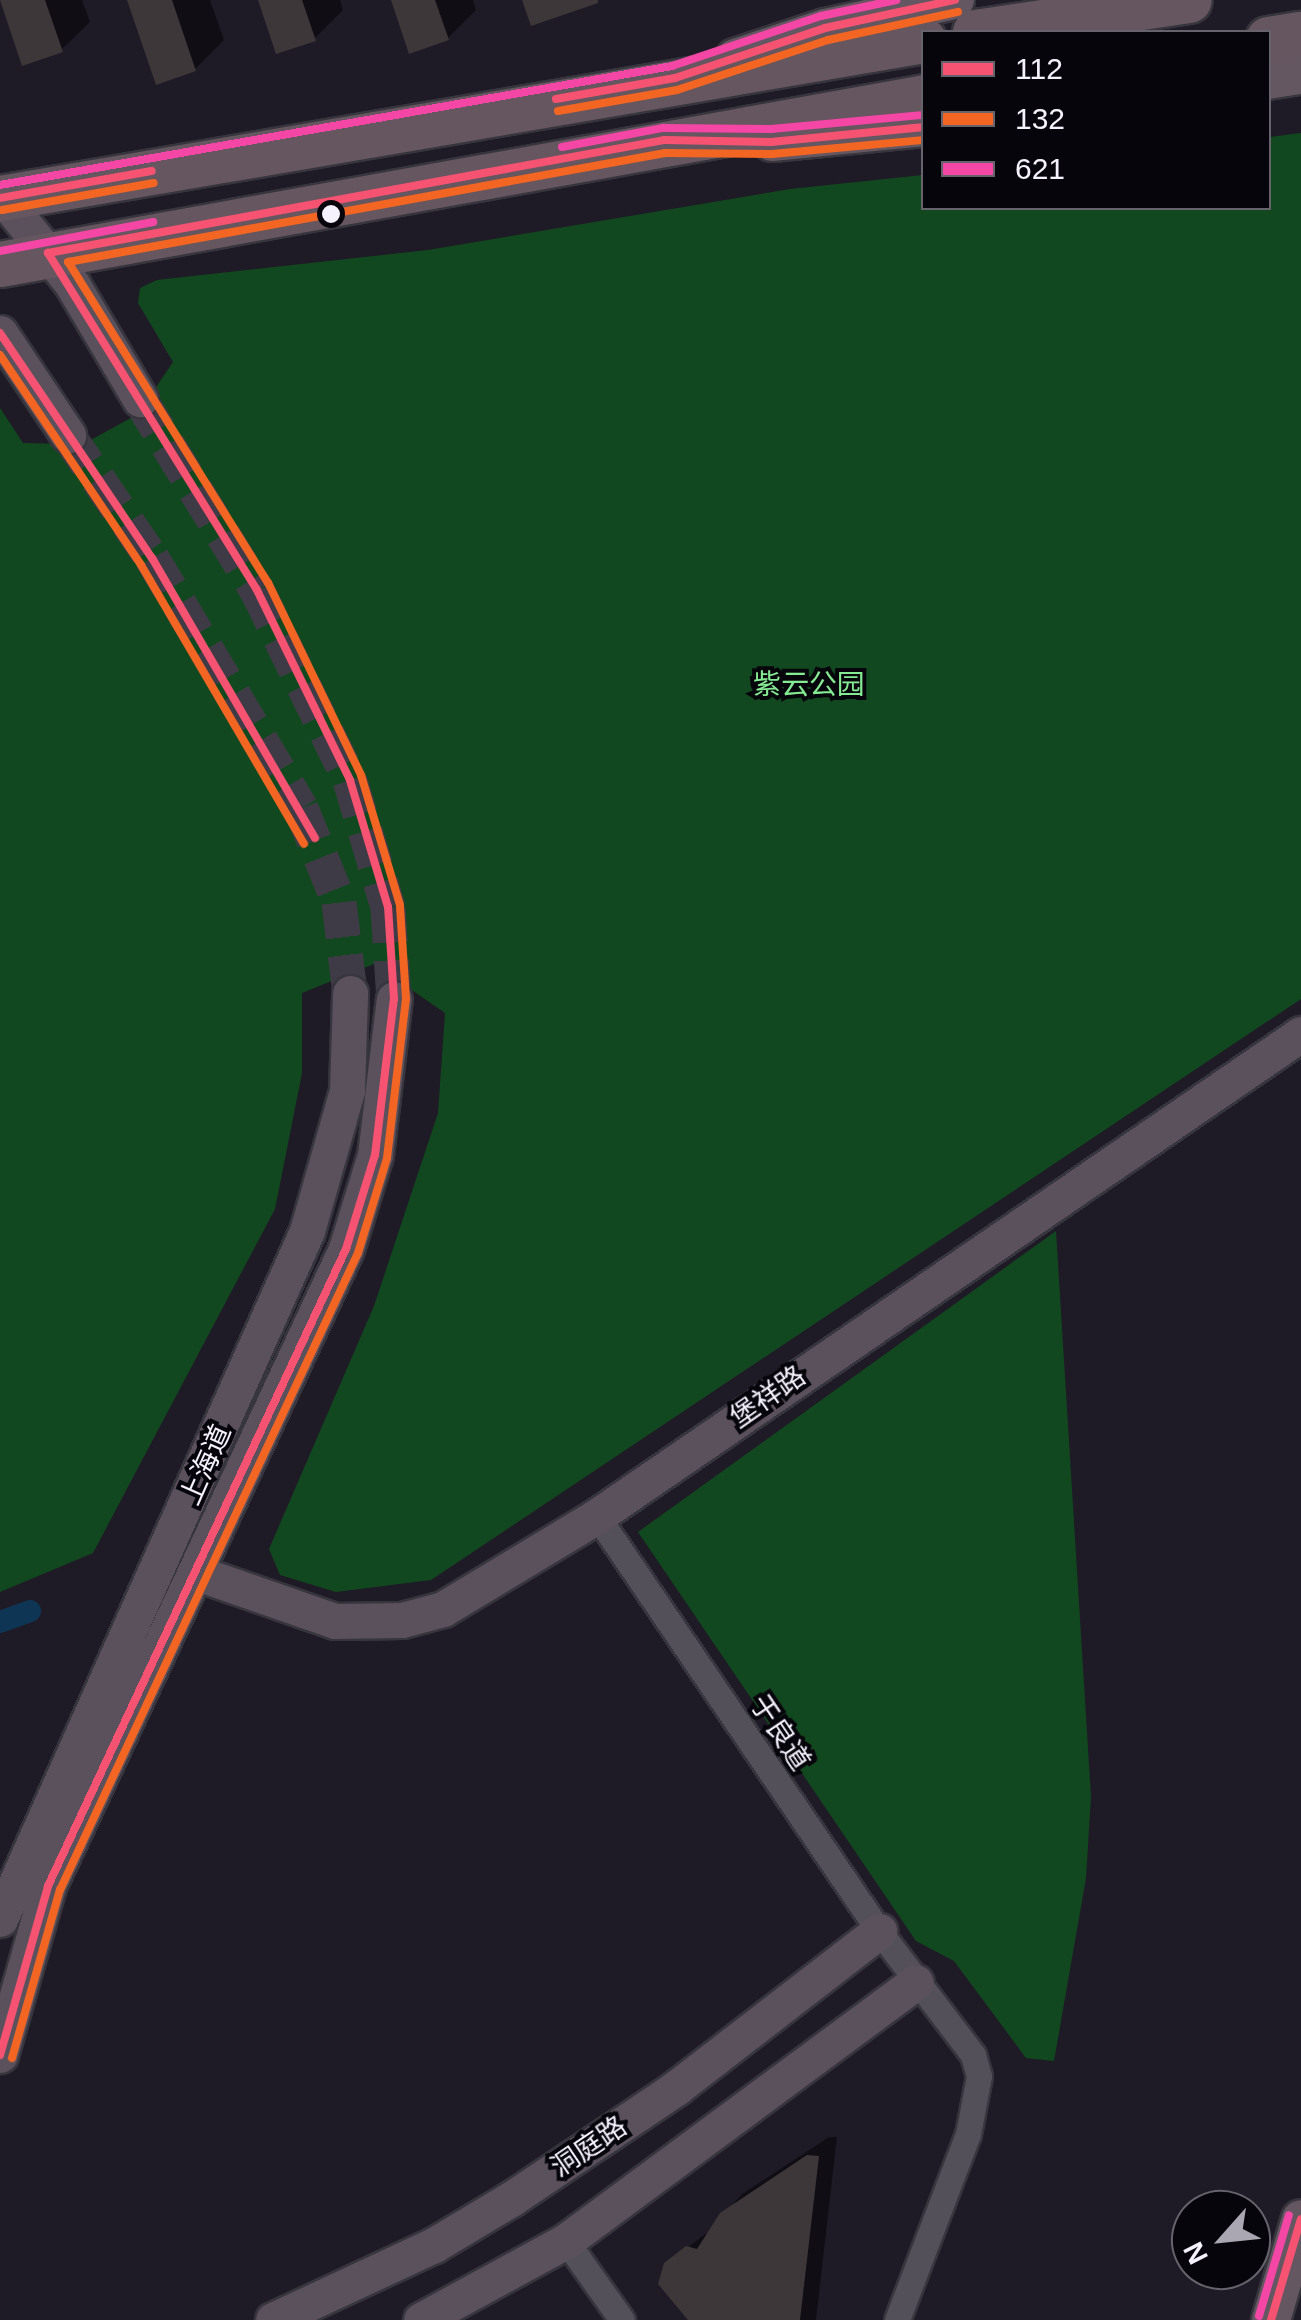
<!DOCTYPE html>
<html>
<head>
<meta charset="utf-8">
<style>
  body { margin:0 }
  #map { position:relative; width:1301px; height:2320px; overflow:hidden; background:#1f1b26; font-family:Helvetica,"Noto Sans SC",sans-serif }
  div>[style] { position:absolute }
  .green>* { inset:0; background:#12481f }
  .shadow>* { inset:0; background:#0007 }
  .canal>* { height:22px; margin:-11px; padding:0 11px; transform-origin:11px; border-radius:11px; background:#0f3555 }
  .building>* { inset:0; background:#3d3739 }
  .secondary-tunnel>* { height:35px; margin-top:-17.5px; transform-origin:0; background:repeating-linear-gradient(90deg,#3f3b46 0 35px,transparent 0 53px) }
  .roads { filter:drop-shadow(2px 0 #37353d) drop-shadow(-2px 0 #37353d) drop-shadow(0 2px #37353d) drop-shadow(0 -2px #37353d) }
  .street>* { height:25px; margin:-12.5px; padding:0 12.5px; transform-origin:12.5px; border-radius:12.5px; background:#535059 }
  .secondary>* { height:35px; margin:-17.5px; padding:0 17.5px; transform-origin:17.5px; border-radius:17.5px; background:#5a515c }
  .primary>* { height:38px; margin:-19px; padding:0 19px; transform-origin:19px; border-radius:19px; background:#645761 }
  .highway>* { height:45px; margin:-22.5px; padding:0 22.5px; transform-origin:22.5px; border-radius:22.5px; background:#65565f }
  .bus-1>* { height:8px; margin:-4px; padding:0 4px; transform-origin:4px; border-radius:4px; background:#f65372 }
  .bus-2>* { height:8px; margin:-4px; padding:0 4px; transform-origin:4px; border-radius:4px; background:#f26522 }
  .bus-3>* { height:8px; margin:-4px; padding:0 4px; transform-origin:4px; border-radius:4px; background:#f346a5 }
  .dots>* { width:28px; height:28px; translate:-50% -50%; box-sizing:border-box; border:5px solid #07050c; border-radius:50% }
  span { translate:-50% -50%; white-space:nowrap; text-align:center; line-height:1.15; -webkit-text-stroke:8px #07050c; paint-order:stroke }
  .park-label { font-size:28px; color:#85eb92 }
  .street-label { font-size:28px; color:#f5f1fd }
  .legend { position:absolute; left:921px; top:30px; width:350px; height:180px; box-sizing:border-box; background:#07050c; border:2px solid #66636c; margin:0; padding:12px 18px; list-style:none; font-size:30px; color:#f5f1fd }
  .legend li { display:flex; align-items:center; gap:20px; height:50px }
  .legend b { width:50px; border:2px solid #66636c }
  .north { position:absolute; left:1171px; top:2190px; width:100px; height:100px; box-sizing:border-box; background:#07050c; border:2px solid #66636c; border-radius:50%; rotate:243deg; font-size:28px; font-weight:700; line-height:40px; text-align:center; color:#f5f1fd }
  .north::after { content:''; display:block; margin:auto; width:35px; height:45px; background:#aaa6b2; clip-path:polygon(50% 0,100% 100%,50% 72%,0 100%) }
</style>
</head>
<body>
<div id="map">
  <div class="green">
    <i style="clip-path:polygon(1301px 133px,1301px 999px,431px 1580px,336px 1592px,280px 1575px,269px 1549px,374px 1306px,438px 1113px,445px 1013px,374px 964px,302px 993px,302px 1073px,275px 1209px,93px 1553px,0 1592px,0 408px,23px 443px,62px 444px,89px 441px,138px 414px,173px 362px,138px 303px,140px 288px,157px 280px,428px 250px,790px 189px,923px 175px,924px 208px,1268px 208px,1269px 137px)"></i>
    <i style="clip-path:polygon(1056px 1231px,1091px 1797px,1086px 1878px,1054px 2061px,1026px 2058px,954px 1961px,916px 1941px,638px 1532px)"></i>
  </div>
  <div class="shadow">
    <i style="clip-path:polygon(1px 0,82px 0,90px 22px,61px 50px)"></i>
    <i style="clip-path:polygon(130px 0,210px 0,224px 40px,195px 69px)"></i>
    <i style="clip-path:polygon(260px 0,340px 0,343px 10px,315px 38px)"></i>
    <i style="clip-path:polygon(393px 0,473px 0,476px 10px,448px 38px)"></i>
    <i style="clip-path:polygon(829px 2137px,837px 2137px,816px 2320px,692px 2320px,666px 2264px,712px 2229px,742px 2194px)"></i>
  </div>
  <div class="canal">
    <i style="left:0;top:1622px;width:32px;rotate:-20deg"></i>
  </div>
  <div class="building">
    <i style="clip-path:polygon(0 0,45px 0,63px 52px,22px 66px)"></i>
    <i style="clip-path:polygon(127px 0,172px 0,196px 71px,156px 85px)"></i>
    <i style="clip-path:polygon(258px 0,302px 0,316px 41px,276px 54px)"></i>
    <i style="clip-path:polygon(391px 0,435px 0,449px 40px,409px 54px)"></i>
    <i style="clip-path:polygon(522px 0,598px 0,598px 3px,531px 26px)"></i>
    <i style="clip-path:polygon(807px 2155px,819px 2156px,800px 2320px,688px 2320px,658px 2284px,664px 2263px,686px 2246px,697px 2249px,720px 2213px)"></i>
  </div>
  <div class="secondary-tunnel">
    <i style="left:140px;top:399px;width:224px;rotate:58.5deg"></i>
    <i style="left:257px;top:590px;width:212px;rotate:63.9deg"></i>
    <i style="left:350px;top:780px;width:133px;rotate:73.3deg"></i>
    <i style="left:388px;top:907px;width:92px;rotate:86.3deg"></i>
    <i style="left:68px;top:435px;width:149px;rotate:55.7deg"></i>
    <i style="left:152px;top:558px;width:291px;rotate:59.2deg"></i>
    <i style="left:301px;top:808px;width:101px;rotate:68deg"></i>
    <i style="left:339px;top:902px;width:92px;rotate:83.1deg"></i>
  </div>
  <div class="roads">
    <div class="street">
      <i style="left:597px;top:1516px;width:502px;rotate:55.8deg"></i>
      <i style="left:879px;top:1931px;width:156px;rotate:52.8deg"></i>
      <i style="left:973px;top:2055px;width:22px;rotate:74deg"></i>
      <i style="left:979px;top:2076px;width:59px;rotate:100.7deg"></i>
      <i style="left:968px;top:2134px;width:199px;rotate:110.9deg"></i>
      <i style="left:566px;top:2241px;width:97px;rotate:54.7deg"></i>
    </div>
    <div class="secondary">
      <i style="left:0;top:194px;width:115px;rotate:51.3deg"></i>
      <i style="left:72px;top:284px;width:134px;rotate:59.4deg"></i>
      <i style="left:0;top:333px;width:123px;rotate:56.3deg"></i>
      <i style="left:197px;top:1573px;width:146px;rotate:19.2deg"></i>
      <i style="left:335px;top:1621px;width:67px;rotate:-0.9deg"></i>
      <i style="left:402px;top:1620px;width:42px;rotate:-15deg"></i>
      <i style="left:443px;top:1609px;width:180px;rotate:-31.1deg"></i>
      <i style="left:597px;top:1516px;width:853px;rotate:-34.4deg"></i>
      <i style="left:0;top:1919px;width:753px;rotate:-65.95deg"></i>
      <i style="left:307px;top:1231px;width:146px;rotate:-74.1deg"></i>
      <i style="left:347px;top:1091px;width:98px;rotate:-88.2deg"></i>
      <i style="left:0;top:2055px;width:176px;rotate:-74.1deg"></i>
      <i style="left:48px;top:1886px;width:703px;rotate:-64.93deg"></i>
      <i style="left:346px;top:1249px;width:98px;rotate:-72.9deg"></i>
      <i style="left:375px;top:1155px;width:157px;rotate:-83.1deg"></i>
      <i style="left:273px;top:2320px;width:178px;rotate:-25deg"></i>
      <i style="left:434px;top:2245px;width:90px;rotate:-30.9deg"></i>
      <i style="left:511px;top:2199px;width:199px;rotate:-33.9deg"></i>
      <i style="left:676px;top:2088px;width:257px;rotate:-37.7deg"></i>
      <i style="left:421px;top:2320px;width:165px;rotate:-28.6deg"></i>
      <i style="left:566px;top:2241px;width:435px;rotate:-36.5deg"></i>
    </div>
    <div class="primary">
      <i style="left:735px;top:58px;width:95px;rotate:-18.4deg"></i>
      <i style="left:825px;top:28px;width:133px;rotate:-12.2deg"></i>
      <i style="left:1268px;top:80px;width:33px;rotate:-9deg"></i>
      <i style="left:772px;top:142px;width:153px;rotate:-5.6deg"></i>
      <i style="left:1271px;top:2320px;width:105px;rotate:-73.5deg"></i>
    </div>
    <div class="highway">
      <i style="left:975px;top:32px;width:216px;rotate:-8.5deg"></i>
      <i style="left:1268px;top:39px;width:33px;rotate:-9deg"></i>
      <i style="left:0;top:198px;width:937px;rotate:-9.7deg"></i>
      <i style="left:0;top:264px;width:939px;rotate:-10.24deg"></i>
    </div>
  </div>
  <div class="bus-1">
    <i style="left:556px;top:99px;width:121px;rotate:-10deg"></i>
    <i style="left:675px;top:78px;width:158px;rotate:-18.4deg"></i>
    <i style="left:825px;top:28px;width:133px;rotate:-12.2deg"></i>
    <i style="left:0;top:198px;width:154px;rotate:-10.1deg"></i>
    <i style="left:0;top:333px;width:272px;rotate:56deg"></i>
    <i style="left:152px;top:558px;width:324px;rotate:59.8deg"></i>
    <i style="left:0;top:2055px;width:176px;rotate:-74.1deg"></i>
    <i style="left:48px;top:1886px;width:703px;rotate:-64.93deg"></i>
    <i style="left:346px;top:1249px;width:98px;rotate:-72.9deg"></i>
    <i style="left:375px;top:1155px;width:157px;rotate:-83.1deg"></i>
    <i style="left:394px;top:999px;width:92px;rotate:-93.7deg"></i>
    <i style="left:388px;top:907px;width:133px;rotate:-106.7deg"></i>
    <i style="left:350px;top:780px;width:212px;rotate:-116.1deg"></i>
    <i style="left:257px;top:590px;width:397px;rotate:-121.8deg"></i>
    <i style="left:48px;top:253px;width:626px;rotate:-10.39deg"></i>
    <i style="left:664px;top:140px;width:107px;rotate:1.1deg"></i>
    <i style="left:771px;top:142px;width:154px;rotate:-5.6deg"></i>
    <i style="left:1271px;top:2320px;width:105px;rotate:-73.5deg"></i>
  </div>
  <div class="bus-2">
    <i style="left:558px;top:111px;width:121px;rotate:-10deg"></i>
    <i style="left:677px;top:90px;width:159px;rotate:-18.3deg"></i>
    <i style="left:828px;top:40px;width:133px;rotate:-12.2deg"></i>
    <i style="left:2px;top:210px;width:154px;rotate:-10.1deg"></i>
    <i style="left:0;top:355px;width:253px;rotate:56.1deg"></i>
    <i style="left:141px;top:565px;width:323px;rotate:59.7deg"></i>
    <i style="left:12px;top:2058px;width:175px;rotate:-74.1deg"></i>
    <i style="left:60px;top:1890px;width:703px;rotate:-64.93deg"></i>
    <i style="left:358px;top:1253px;width:99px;rotate:-73deg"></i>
    <i style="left:387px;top:1158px;width:160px;rotate:-83.2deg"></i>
    <i style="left:406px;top:999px;width:94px;rotate:-93.7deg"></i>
    <i style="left:400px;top:905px;width:136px;rotate:-106.7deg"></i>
    <i style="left:361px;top:775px;width:213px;rotate:-115.8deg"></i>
    <i style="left:268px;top:583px;width:378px;rotate:-121.9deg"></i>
    <i style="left:68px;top:262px;width:607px;rotate:-10.35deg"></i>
    <i style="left:665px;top:153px;width:107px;rotate:0.5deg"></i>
    <i style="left:772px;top:154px;width:153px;rotate:-5.3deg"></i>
  </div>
  <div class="bus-3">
    <i style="left:562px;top:147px;width:103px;rotate:-10.7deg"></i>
    <i style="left:663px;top:128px;width:108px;rotate:0.5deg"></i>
    <i style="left:771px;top:129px;width:153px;rotate:-5.3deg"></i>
    <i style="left:0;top:185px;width:682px;rotate:-10.04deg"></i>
    <i style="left:672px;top:66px;width:157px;rotate:-18.6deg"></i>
    <i style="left:821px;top:16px;width:77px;rotate:-12deg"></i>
    <i style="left:0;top:251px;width:156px;rotate:-10.7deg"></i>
    <i style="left:1259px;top:2316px;width:105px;rotate:-73.5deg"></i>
  </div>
  <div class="dots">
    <i style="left:331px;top:214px;background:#f5f1fd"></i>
  </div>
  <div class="park-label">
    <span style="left:809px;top:685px">紫云公园</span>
  </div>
  <div class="street-label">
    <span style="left:768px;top:1397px;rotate:-35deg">堡祥路</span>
    <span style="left:206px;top:1465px;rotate:-66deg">上海道</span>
    <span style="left:780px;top:1733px;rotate:56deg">于良道</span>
    <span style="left:589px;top:2147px;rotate:-34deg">洞庭路</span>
  </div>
  <ul class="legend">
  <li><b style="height:12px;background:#f65372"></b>112</li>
  <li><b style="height:12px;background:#f26522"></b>132</li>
  <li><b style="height:12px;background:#f346a5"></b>621</li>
  </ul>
  <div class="north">N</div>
</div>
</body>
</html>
